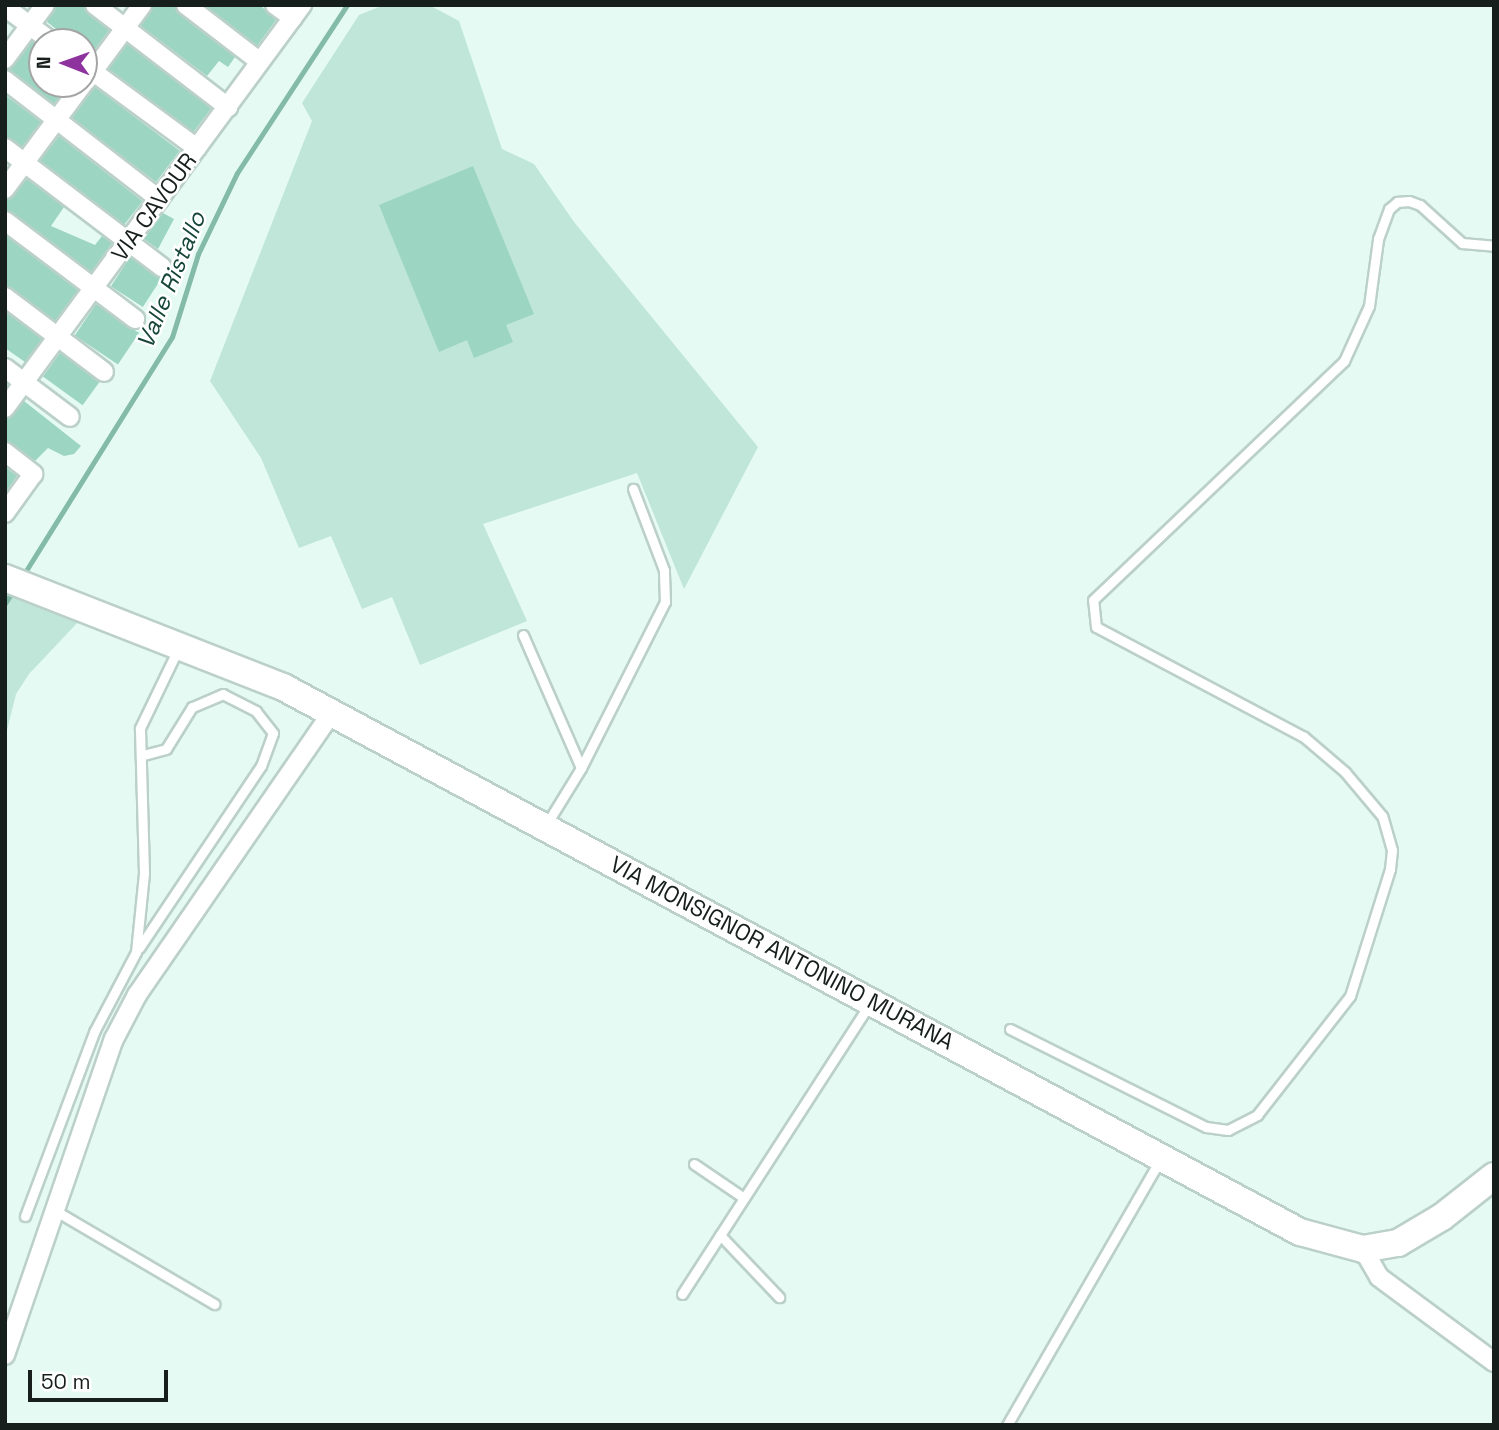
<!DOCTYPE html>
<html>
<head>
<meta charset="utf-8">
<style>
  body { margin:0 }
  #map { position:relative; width:1499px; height:1430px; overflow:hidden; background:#e5faf2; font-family:"Space Grotesk",sans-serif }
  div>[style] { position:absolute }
  .green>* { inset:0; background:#bfe6d8 }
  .stream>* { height:5px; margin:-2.5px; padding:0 2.5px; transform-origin:2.5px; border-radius:2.5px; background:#83bba8 }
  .building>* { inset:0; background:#9cd6c2; transform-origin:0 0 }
  .roads { filter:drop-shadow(2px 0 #bbd0c8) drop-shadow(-2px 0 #bbd0c8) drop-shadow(0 2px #bbd0c8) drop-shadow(0 -2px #bbd0c8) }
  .lane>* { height:9px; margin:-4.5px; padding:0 4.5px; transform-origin:4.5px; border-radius:4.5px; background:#fff }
  .street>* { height:18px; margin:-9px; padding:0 9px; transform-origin:9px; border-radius:9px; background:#fff }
  .secondary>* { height:26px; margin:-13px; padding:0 13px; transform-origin:13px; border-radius:13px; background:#fff }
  span { translate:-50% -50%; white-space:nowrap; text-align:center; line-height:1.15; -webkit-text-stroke:5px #fff; paint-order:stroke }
  .street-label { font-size:23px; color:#171f1c }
  .water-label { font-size:24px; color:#164639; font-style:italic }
  .frame { position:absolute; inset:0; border:7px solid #171f1c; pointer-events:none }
  .north { position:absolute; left:28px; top:28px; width:70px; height:70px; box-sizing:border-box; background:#fff; border:2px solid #a2a5a4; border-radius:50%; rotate:271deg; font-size:19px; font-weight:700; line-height:28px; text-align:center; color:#171f1c }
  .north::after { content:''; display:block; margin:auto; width:24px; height:32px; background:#8e339e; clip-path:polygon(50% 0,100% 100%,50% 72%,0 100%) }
  .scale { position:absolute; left:28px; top:1370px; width:140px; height:32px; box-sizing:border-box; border:4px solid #171f1c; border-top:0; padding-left:9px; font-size:21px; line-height:24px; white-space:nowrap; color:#171f1c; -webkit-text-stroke:5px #fff; paint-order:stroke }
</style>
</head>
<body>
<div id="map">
  <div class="green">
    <i style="clip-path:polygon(384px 5px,429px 5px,459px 21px,502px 149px,534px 164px,574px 222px,758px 447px,684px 589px,637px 473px,483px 524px,527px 621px,420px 665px,392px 597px,362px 609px,331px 536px,299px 548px,261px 458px,210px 381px,312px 121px,302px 103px,359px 15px)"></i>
    <i style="clip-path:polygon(5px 592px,79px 621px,29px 674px,16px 694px,5px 738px)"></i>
  </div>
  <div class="stream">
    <i style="left:22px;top:577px;width:283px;rotate:-58deg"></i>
    <i style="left:172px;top:337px;width:87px;rotate:-72.6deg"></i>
    <i style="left:198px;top:254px;width:90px;rotate:-64.3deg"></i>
    <i style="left:237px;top:173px;width:201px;rotate:-56.8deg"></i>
    <i style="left:5px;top:603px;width:18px;rotate:-56deg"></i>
  </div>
  <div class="building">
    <i style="clip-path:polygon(56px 5px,84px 5px,109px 30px,91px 55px,84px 50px,84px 42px,73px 42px,47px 22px)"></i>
    <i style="clip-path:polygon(153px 5px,175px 5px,179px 14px,235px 57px,228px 67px,219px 61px,207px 76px,141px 26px)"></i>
    <i style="clip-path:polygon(205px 5px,260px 5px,276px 20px,257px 46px)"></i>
    <i style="clip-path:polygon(32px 41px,42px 49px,42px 84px,69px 84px,54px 104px,9px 70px)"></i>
    <i style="left:127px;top:44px;width:106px;height:31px;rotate:37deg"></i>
    <i style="left:95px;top:87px;width:106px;height:39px;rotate:37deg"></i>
    <i style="clip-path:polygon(5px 95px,41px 122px,22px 147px,5px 137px)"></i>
    <i style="left:59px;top:136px;width:106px;height:31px;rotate:38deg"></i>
    <i style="clip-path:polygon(473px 166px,534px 314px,506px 325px,513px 342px,474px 358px,467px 340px,439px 352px,379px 205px)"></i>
    <i style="clip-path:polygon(27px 179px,64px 207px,51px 226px,95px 245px,102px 236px,112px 243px,91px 272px,5px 210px,5px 200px)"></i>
    <i style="clip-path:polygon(163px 213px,174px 219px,158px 249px,144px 239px)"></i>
    <i style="clip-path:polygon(5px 235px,78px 290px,55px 321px,5px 286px)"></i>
    <i style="left:130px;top:257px;width:38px;height:35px;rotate:33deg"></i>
    <i style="left:96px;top:304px;width:52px;height:38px;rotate:34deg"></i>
    <i style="clip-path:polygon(5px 311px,42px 339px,25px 362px,5px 348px)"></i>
    <i style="left:60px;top:353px;width:49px;height:29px;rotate:36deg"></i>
    <i style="clip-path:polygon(24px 401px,81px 446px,74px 454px,64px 456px,48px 448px,35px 461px,5px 441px,5px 419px)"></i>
    <i style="clip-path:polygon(5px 467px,17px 476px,5px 493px)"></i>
  </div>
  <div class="roads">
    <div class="lane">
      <i style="left:523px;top:635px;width:145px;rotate:66.4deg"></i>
      <i style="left:546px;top:825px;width:67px;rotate:-58.4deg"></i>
      <i style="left:581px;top:768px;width:186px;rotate:-63.2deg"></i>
      <i style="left:665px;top:602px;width:32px;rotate:-92deg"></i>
      <i style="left:664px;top:570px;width:87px;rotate:-110.9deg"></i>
      <i style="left:139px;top:948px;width:219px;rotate:-56.2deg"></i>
      <i style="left:261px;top:766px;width:35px;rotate:-70deg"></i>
      <i style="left:273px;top:733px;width:28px;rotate:-128deg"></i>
      <i style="left:256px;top:711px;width:37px;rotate:-153deg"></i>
      <i style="left:223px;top:694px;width:34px;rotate:157deg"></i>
      <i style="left:192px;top:707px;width:49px;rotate:121.8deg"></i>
      <i style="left:166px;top:749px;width:24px;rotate:165deg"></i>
      <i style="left:1010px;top:1029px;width:219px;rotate:26.6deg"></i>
      <i style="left:1206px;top:1127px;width:22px;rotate:8deg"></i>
      <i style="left:1228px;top:1130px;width:33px;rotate:-27deg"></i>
      <i style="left:1257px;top:1115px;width:151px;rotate:-52deg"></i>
      <i style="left:1350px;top:996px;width:133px;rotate:-72.5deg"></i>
      <i style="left:1390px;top:869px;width:19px;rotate:-84deg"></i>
      <i style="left:1392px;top:850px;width:35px;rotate:-106deg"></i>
      <i style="left:1382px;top:816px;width:57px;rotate:-130.1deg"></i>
      <i style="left:1345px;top:772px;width:54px;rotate:-139.5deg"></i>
      <i style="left:1304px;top:737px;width:235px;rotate:-152.1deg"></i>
      <i style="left:1096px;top:627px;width:27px;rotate:-96deg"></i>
      <i style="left:1093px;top:600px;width:347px;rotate:-43.6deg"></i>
      <i style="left:1344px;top:361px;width:60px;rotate:-65.6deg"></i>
      <i style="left:1369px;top:306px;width:68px;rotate:-82.3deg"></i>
      <i style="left:1378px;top:239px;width:32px;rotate:-70deg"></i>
      <i style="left:1389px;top:209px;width:11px;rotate:-41deg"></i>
      <i style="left:1397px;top:202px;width:12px;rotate:-5deg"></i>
      <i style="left:1409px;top:201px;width:12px;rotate:20deg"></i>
      <i style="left:1420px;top:205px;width:57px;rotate:42.1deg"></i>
      <i style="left:1462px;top:243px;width:32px;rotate:5deg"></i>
      <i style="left:694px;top:1164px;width:60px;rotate:34.2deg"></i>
      <i style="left:54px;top:1210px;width:186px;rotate:30.4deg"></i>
      <i style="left:25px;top:1216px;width:197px;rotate:-69.4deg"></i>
      <i style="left:94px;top:1032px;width:90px;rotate:-62.3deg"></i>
      <i style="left:136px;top:952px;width:79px;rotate:-84.2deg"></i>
      <i style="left:144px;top:873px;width:145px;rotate:-91.6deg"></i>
      <i style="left:140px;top:728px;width:88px;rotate:-64.3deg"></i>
      <i style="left:720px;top:1235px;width:86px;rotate:46.4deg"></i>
      <i style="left:682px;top:1294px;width:344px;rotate:-57.1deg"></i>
      <i style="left:1007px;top:1425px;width:306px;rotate:-60deg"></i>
    </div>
    <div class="street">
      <i style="left:95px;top:5px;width:168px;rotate:37.5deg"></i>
      <i style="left:186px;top:5px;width:93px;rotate:37.6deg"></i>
      <i style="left:275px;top:5px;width:22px;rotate:36deg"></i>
      <i style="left:5px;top:7px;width:59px;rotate:36.7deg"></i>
      <i style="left:5px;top:59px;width:67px;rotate:-53.5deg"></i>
      <i style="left:84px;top:65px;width:140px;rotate:36.3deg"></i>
      <i style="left:5px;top:80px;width:195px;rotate:37.7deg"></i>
      <i style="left:86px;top:81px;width:94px;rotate:-53.6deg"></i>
      <i style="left:5px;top:148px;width:197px;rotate:37.2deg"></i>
      <i style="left:5px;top:189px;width:131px;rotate:-53.4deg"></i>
      <i style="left:5px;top:221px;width:163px;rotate:37deg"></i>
      <i style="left:5px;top:297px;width:124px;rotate:37.1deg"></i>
      <i style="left:5px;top:368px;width:81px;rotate:37deg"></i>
      <i style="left:5px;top:408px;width:501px;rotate:-53.61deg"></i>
      <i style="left:5px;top:452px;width:36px;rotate:38deg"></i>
      <i style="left:33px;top:474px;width:48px;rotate:125.7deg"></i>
      <i style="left:1363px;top:1249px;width:32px;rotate:60deg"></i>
      <i style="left:1379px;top:1277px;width:143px;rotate:36.5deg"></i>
      <i style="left:5px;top:1355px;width:334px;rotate:-71deg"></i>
      <i style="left:114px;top:1039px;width:50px;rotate:-62.4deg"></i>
      <i style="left:137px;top:995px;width:344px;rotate:-55.4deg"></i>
    </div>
    <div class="secondary">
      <i style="left:5px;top:578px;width:299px;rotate:21.4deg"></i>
      <i style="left:283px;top:687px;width:1154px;rotate:28.19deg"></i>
      <i style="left:1300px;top:1232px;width:65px;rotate:15.1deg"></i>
      <i style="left:1363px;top:1249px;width:36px;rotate:-10deg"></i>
      <i style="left:1398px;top:1243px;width:51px;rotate:-30.6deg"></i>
      <i style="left:1442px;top:1217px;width:66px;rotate:-38.3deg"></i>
    </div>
  </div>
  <div class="street-label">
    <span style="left:154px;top:207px;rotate:-54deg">VIA CAVOUR</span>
    <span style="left:782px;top:953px;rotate:28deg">VIA MONSIGNOR ANTONINO MURANA</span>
  </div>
  <div class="water-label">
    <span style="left:171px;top:280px;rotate:-68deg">Valle Ristallo</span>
  </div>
  <div class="frame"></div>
  <div class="north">N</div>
  <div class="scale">50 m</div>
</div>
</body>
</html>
